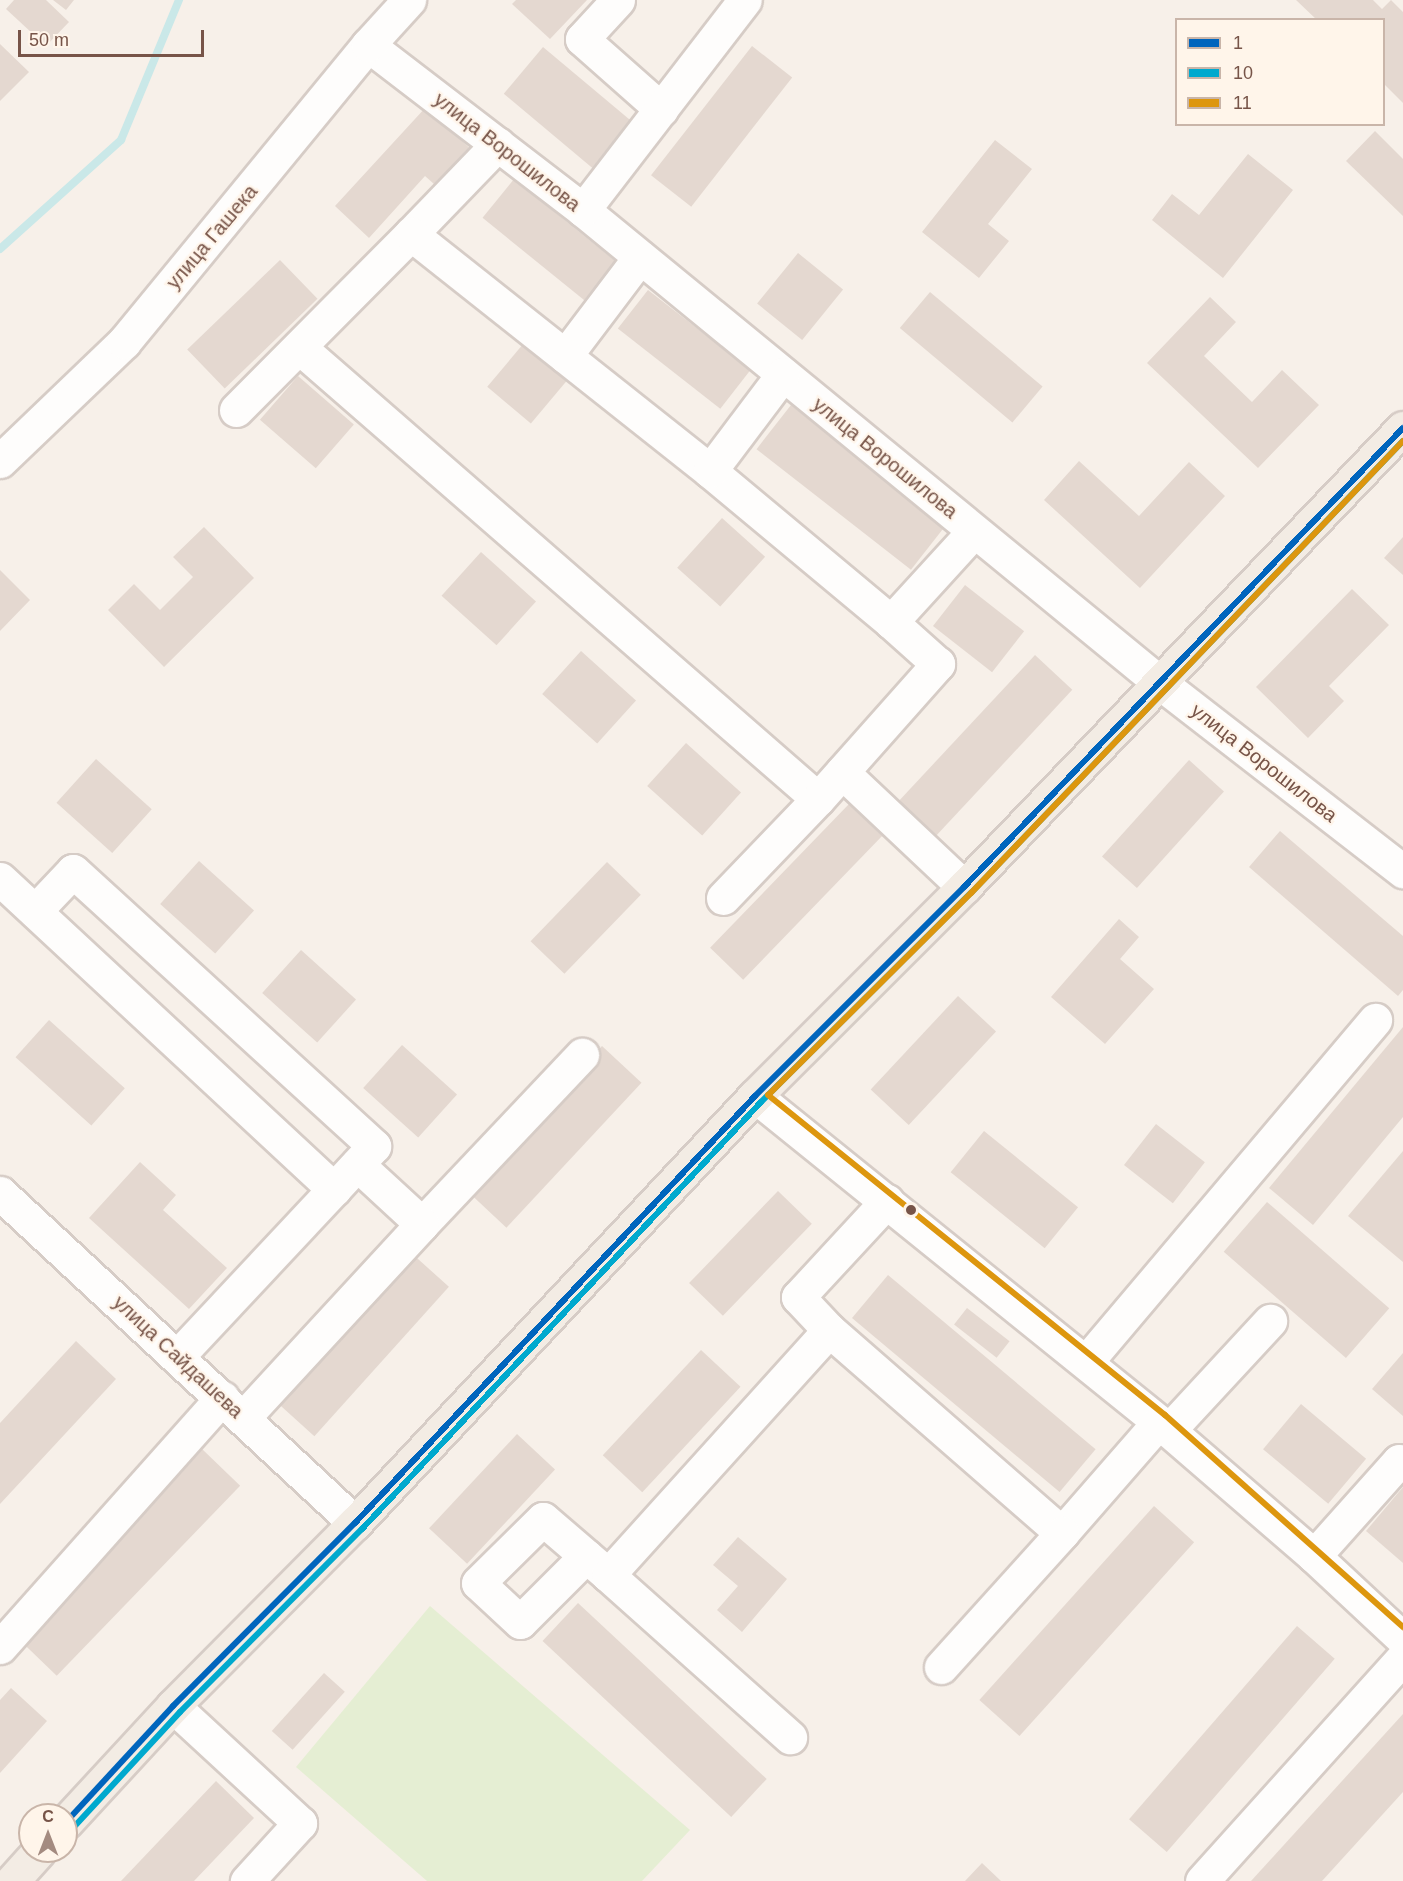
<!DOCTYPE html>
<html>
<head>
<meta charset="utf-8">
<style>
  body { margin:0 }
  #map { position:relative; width:1403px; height:1881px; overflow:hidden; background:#f7f0e9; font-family:Arial,sans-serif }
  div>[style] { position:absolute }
  .green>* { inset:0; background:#e5eed3 }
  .stream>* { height:8px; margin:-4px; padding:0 4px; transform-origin:4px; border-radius:4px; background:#cae8e8 }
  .building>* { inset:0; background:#e4d8d0; transform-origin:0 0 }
  .roads { filter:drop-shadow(2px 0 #d6ccc6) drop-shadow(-2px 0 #d6ccc6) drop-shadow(0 2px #d6ccc6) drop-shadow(0 -2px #d6ccc6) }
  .minor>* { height:33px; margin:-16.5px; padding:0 16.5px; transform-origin:16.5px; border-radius:16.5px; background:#fefdfc }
  .major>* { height:33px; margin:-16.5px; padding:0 16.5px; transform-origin:16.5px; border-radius:16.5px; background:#f3ece4 }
  .bus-1>* { height:6px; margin:-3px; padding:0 3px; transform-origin:3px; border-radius:3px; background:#0065bd }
  .bus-2>* { height:6px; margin:-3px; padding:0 3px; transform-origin:3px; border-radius:3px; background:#00a9ce }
  .bus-3>* { height:6px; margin:-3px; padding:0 3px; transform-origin:3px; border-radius:3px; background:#dd960e }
  .dots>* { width:16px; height:16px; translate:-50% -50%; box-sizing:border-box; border:3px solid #fff5ea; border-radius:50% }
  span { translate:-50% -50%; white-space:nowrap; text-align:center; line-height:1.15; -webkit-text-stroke:4.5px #fff5ea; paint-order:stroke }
  .street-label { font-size:20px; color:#775448 }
  .legend { position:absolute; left:1175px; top:18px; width:210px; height:108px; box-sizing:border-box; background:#fff5ea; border:2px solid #c9b5a9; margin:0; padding:8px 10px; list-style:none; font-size:18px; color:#775448 }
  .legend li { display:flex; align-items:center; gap:12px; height:30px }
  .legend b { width:30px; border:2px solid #c9b5a9 }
  .north { position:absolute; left:18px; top:1803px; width:60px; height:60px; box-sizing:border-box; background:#fff5ea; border:2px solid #c9b5a9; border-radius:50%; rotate:0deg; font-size:16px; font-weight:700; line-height:24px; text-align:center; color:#775448 }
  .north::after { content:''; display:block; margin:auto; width:21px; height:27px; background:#a48b80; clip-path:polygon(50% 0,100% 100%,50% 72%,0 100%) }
  .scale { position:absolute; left:18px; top:30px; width:186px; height:27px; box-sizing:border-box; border:3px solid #775448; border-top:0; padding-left:8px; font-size:18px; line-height:21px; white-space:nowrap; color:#775448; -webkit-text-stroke:4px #fff5ea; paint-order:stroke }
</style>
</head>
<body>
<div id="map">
  <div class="green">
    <i style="clip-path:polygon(430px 1606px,690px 1830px,642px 1881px,427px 1881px,296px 1767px)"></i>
  </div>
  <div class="stream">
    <i style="left:0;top:249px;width:163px;rotate:-42deg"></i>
    <i style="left:121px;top:140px;width:152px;rotate:-67.5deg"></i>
  </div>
  <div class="building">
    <i style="clip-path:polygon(14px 0,46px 0,69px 22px,46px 46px,6px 9px)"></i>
    <i style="clip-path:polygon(53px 0,74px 0,66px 10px)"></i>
    <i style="clip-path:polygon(516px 0,587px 0,550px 39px,512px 4px)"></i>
    <i style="clip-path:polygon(1296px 0,1373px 0,1382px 9px,1391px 0,1403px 12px,1403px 103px,1384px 84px,1384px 20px,1317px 20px)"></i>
    <i style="clip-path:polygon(0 44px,29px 72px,0 101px)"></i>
    <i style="left:752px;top:46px;width:51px;height:164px;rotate:38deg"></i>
    <i style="left:543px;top:47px;width:125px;height:61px;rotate:40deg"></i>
    <i style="clip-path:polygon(426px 107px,477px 155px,443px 192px,425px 176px,369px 238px,335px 206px)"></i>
    <i style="clip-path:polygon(1375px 131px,1403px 159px,1403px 216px,1346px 161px)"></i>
    <i style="clip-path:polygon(995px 140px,1032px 169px,988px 224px,1009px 241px,979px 278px,922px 232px)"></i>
    <i style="clip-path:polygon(1248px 154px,1293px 190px,1223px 278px,1152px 220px,1172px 194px,1199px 215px)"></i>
    <i style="left:514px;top:179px;width:131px;height:50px;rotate:39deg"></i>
    <i style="left:798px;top:253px;width:58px;height:65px;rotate:39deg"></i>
    <i style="left:280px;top:260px;width:54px;height:129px;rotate:46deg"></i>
    <i style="left:648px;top:290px;width:130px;height:49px;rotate:38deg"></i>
    <i style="left:930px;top:292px;width:147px;height:47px;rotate:40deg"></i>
    <i style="clip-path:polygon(1210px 297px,1236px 322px,1204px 356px,1252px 402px,1282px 370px,1319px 405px,1258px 468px,1147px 363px)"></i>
    <i style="left:529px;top:337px;width:57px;height:65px;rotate:40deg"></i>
    <i style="left:298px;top:376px;width:74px;height:58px;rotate:41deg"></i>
    <i style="left:791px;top:405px;width:196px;height:56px;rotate:38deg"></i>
    <i style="clip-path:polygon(1079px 461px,1139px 516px,1189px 462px,1225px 496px,1140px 588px,1044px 500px)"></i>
    <i style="left:722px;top:518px;width:58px;height:67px;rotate:42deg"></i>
    <i style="clip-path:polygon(204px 527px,254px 578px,164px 667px,108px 610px,134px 584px,160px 610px,193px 577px,173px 557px)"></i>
    <i style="clip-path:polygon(1403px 537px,1403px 575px,1384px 558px)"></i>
    <i style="left:481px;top:552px;width:74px;height:59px;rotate:42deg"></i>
    <i style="clip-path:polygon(0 570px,30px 600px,0 631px)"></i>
    <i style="left:965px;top:585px;width:75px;height:52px;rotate:38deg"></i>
    <i style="clip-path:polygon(1352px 589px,1389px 625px,1329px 686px,1344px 701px,1308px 738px,1256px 687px)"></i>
    <i style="left:581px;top:651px;width:74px;height:58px;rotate:42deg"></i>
    <i style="left:1035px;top:655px;width:51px;height:199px;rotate:43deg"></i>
    <i style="left:686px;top:743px;width:74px;height:58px;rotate:42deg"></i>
    <i style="left:96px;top:759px;width:75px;height:59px;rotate:42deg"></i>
    <i style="left:1189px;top:760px;width:47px;height:130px;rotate:42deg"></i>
    <i style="left:849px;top:804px;width:46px;height:200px;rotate:44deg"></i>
    <i style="clip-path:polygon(1280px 831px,1403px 936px,1403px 990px,1398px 996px,1249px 867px)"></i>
    <i style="left:199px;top:861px;width:74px;height:58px;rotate:42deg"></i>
    <i style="left:607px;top:862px;width:47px;height:110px;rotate:44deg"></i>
    <i style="clip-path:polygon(1119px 919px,1139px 937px,1120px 959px,1154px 989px,1105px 1044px,1051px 997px)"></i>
    <i style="left:301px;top:950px;width:74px;height:58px;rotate:42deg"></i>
    <i style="left:958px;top:996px;width:52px;height:128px;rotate:43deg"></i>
    <i style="left:49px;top:1020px;width:102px;height:50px;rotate:42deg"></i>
    <i style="clip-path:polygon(1403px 1027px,1403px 1117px,1313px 1225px,1269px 1188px)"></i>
    <i style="left:402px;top:1045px;width:74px;height:58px;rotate:42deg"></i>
    <i style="left:602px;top:1046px;width:54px;height:198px;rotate:43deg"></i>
    <i style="left:1156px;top:1124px;width:62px;height:52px;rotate:38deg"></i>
    <i style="left:984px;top:1131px;width:121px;height:53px;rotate:39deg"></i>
    <i style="clip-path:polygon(1403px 1151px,1403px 1262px,1348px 1216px)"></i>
    <i style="clip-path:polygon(140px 1162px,176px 1195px,163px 1210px,227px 1268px,189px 1309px,89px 1218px)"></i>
    <i style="left:778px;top:1191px;width:47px;height:128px;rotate:44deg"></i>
    <i style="left:1267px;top:1202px;width:162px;height:66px;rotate:41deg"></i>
    <i style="left:408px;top:1250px;width:55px;height:201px;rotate:42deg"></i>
    <i style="left:888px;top:1275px;width:271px;height:56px;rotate:40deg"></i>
    <i style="left:967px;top:1308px;width:54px;height:21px;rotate:38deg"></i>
    <i style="clip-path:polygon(76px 1341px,116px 1379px,0 1504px,0 1423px)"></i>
    <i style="left:701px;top:1350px;width:54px;height:144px;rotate:43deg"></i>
    <i style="clip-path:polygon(1403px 1353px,1403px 1416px,1372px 1389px)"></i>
    <i style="left:1301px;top:1404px;width:85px;height:59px;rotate:40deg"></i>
    <i style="left:517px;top:1434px;width:52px;height:129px;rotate:43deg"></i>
    <i style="left:202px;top:1449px;width:53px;height:264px;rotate:44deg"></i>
    <i style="clip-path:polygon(1403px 1487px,1403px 1563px,1366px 1531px)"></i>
    <i style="left:1154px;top:1506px;width:54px;height:261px;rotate:42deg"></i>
    <i style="clip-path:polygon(738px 1537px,787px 1579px,742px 1632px,717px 1610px,738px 1586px,713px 1565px)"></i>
    <i style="left:578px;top:1603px;width:258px;height:52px;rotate:43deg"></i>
    <i style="left:1297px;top:1626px;width:50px;height:256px;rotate:41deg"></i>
    <i style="left:324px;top:1673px;width:28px;height:78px;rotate:42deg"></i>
    <i style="clip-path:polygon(11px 1688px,47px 1721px,0 1773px,0 1700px)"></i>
    <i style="clip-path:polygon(1403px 1714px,1403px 1792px,1322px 1881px,1251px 1881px)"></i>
    <i style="clip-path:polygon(216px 1781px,254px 1818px,194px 1881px,121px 1881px)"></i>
    <i style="clip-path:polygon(982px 1863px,1001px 1881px,965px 1881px)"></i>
  </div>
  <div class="roads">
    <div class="minor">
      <i style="left:618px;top:0;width:53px;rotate:132.7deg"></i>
      <i style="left:582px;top:39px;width:106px;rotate:41.5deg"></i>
      <i style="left:368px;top:45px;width:271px;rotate:37.5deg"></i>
      <i style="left:583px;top:210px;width:745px;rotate:39.33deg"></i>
      <i style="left:1159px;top:682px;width:309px;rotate:37.8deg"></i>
      <i style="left:583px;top:210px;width:265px;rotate:-52.4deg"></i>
      <i style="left:411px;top:234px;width:125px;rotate:-46deg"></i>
      <i style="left:299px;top:347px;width:688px;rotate:41.05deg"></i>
      <i style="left:565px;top:356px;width:124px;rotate:-52.9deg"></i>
      <i style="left:236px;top:410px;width:248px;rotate:-45.2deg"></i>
      <i style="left:411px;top:234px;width:382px;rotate:38.4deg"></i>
      <i style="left:710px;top:471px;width:236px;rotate:39.8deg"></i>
      <i style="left:891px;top:622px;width:123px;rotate:-47.6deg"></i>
      <i style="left:0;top:461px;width:172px;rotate:-43.8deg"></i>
      <i style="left:124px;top:342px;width:384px;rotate:-50.6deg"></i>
      <i style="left:368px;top:45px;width:61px;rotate:-47.7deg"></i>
      <i style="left:710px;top:471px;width:121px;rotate:-53deg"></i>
      <i style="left:842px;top:772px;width:168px;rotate:43.3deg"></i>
      <i style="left:0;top:879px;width:456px;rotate:42.9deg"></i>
      <i style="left:334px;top:1189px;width:230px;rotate:133.1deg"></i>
      <i style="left:723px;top:898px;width:137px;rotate:-46.2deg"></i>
      <i style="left:818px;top:799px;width:181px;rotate:-48.4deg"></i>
      <i style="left:938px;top:664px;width:63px;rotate:-138.2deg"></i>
      <i style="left:35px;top:911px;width:55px;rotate:-46.5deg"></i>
      <i style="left:73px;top:871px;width:408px;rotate:42.4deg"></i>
      <i style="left:374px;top:1146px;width:59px;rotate:132.9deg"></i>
      <i style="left:755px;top:1096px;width:519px;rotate:38.9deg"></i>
      <i style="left:1159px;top:1422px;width:205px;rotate:40.8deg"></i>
      <i style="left:1314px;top:1556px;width:122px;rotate:43deg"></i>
      <i style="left:0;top:1193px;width:485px;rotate:42.9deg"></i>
      <i style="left:887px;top:1201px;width:131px;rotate:132.8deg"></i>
      <i style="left:798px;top:1297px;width:45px;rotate:46.8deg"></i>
      <i style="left:829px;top:1330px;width:309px;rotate:41.1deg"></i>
      <i style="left:1062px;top:1533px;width:147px;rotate:-48.9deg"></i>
      <i style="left:422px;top:1224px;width:233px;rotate:-46.6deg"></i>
      <i style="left:1086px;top:1362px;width:448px;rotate:-49.8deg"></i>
      <i style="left:243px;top:1418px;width:264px;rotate:-47.3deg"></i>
      <i style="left:422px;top:1224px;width:88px;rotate:-137.3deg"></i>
      <i style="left:1169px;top:1430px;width:149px;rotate:-47.2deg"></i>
      <i style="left:586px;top:1556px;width:93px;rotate:135deg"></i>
      <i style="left:520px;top:1622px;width:57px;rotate:-137.1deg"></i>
      <i style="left:478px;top:1583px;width:91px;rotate:-44.6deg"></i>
      <i style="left:543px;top:1519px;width:86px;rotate:40.7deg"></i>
      <i style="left:608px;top:1575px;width:330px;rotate:-47.9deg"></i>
      <i style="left:1314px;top:1556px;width:127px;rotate:-48.2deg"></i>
      <i style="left:1399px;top:1461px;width:5px;rotate:37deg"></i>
      <i style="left:608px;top:1575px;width:244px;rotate:41.7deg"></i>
      <i style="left:0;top:1647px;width:334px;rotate:-48.3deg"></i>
      <i style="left:941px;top:1667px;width:181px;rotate:-47.9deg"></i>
      <i style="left:173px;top:1706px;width:173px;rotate:42.7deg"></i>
      <i style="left:300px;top:1823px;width:79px;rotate:132.4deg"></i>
      <i style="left:1202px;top:1881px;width:300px;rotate:-48deg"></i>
    </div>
    <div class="major">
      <i style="left:66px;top:1822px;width:158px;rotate:-47.3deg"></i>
      <i style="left:173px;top:1706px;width:258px;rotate:-45.2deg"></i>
      <i style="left:355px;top:1523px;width:585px;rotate:-46.87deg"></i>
      <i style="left:755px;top:1096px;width:296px;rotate:-45deg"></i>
      <i style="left:964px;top:887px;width:635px;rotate:-46.28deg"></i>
      <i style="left:12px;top:1881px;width:40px;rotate:-48deg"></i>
    </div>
  </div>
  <div class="bus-1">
    <i style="left:66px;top:1822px;width:158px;rotate:-47.3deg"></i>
    <i style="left:173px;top:1706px;width:258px;rotate:-45.2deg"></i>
    <i style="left:355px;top:1523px;width:585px;rotate:-46.87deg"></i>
    <i style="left:755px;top:1096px;width:296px;rotate:-45deg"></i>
    <i style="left:964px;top:887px;width:635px;rotate:-46.28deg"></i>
  </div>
  <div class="bus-2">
    <i style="left:73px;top:1828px;width:158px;rotate:-47.3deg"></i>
    <i style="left:180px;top:1712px;width:258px;rotate:-45.2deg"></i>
    <i style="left:362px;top:1529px;width:584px;rotate:-46.94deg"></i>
    <i style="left:761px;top:1102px;width:296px;rotate:-44.9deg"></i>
    <i style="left:971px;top:893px;width:625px;rotate:-46.3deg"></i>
  </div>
  <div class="bus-3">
    <i style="left:1403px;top:441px;width:625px;rotate:133.7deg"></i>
    <i style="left:971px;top:893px;width:286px;rotate:135.1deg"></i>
    <i style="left:768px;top:1095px;width:510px;rotate:38.87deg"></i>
    <i style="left:1165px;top:1415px;width:319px;rotate:41.7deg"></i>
  </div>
  <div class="dots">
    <i style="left:911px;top:1210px;background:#775448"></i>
  </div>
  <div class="street-label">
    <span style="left:507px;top:152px;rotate:38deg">улица Ворошилова</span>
    <span style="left:212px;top:237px;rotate:-50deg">улица Гашека</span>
    <span style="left:885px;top:458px;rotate:39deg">улица Ворошилова</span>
    <span style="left:1264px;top:763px;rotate:38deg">улица Ворошилова</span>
    <span style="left:178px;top:1357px;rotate:43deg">улица Сайдашева</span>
  </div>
  <ul class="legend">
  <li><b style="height:8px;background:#0065bd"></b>1</li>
  <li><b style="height:8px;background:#00a9ce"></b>10</li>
  <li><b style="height:8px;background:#dd960e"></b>11</li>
  </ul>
  <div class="north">С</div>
  <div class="scale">50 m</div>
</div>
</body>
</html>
